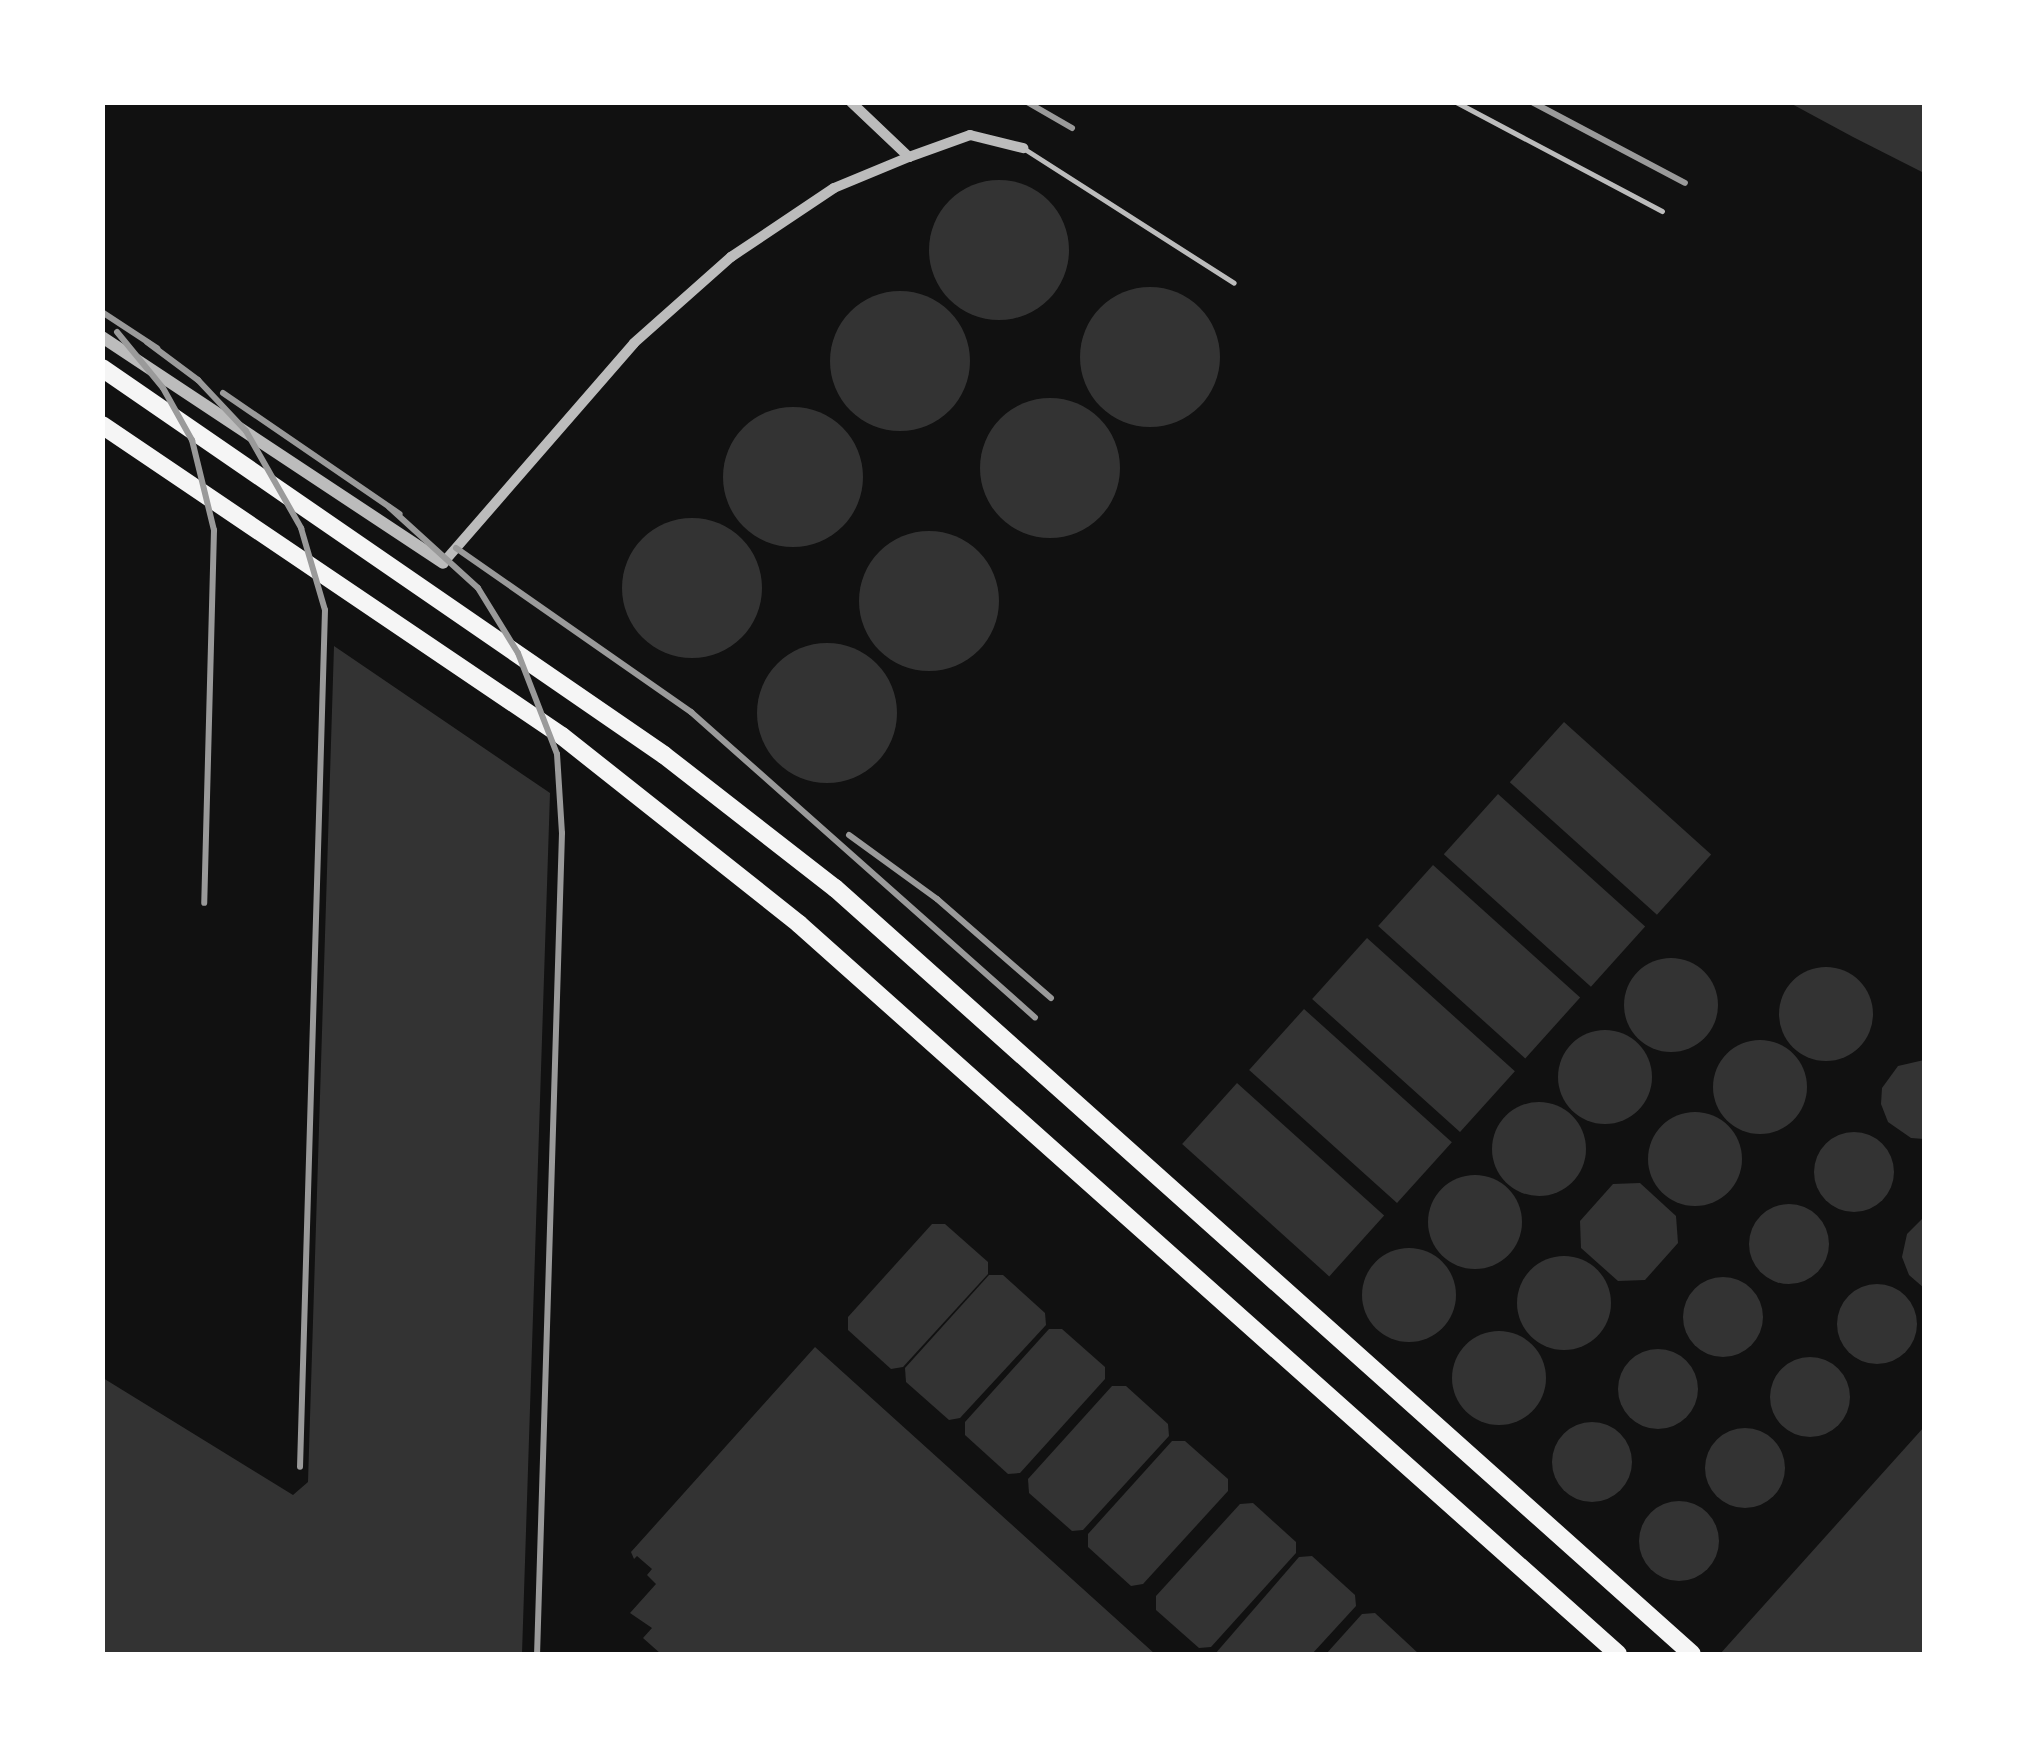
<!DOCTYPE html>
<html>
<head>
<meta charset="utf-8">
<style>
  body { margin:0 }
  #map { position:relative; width:2027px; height:1757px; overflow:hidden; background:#111; font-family:"Noto Sans",sans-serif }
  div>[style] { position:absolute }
  .water>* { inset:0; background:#333; transform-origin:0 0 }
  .round { border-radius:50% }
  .service>* { height:5px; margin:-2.5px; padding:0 2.5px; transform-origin:2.5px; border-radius:2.5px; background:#bcbcbc }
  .minor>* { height:10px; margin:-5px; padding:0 5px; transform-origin:5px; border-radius:5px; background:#bcbcbc }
  .tertiary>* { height:12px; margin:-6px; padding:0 6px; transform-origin:6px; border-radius:6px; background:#bcbcbc }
  .motorway>* { height:18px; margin:-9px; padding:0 9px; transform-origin:9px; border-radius:9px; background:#f5f5f5 }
  .rail>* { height:6px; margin:-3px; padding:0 3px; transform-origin:3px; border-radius:3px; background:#9a9a9a }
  span { translate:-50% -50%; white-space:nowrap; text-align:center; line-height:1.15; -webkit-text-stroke:10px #fff; paint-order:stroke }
  .frame { position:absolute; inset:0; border:105px solid #fff; pointer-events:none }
</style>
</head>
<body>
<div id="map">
  <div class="water">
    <i style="clip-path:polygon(1790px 103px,1924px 103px,1924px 173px,1853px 137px)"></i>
    <i class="round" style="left:929px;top:180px;width:140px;height:140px"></i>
    <i class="round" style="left:1080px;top:287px;width:140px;height:140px"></i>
    <i class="round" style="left:830px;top:291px;width:140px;height:140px"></i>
    <i class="round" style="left:980px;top:398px;width:140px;height:140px"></i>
    <i class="round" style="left:723px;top:407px;width:140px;height:140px"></i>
    <i class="round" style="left:622px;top:518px;width:140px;height:140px"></i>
    <i class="round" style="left:859px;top:531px;width:140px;height:140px"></i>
    <i class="round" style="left:757px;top:643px;width:140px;height:140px"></i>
    <i style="clip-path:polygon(334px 646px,550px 793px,522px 1654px,103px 1654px,103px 1378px,293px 1495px,308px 1482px)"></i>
    <i style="left:1564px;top:722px;width:198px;height:81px;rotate:42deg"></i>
    <i style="left:1498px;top:794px;width:198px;height:81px;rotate:42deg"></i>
    <i style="left:1433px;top:865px;width:198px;height:82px;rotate:42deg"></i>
    <i style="left:1367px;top:938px;width:199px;height:82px;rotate:42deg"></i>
    <i class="round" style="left:1624px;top:958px;width:94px;height:94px"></i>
    <i class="round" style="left:1779px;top:967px;width:94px;height:94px"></i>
    <i style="left:1304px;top:1009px;width:199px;height:82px;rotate:42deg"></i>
    <i class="round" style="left:1558px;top:1030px;width:94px;height:94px"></i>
    <i class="round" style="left:1713px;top:1040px;width:94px;height:94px"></i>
    <i style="clip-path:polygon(1924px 1060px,1924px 1139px,1911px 1138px,1888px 1122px,1881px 1104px,1882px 1088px,1898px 1066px)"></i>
    <i style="left:1237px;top:1083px;width:198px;height:82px;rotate:42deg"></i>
    <i class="round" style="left:1492px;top:1102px;width:94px;height:94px"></i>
    <i class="round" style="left:1648px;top:1112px;width:94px;height:94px"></i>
    <i class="round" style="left:1814px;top:1132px;width:80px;height:80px"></i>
    <i class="round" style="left:1428px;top:1175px;width:94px;height:94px"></i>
    <i style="clip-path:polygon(1640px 1183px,1676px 1216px,1678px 1243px,1645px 1280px,1618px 1281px,1581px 1248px,1580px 1221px,1613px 1184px)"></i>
    <i class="round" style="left:1749px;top:1204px;width:80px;height:80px"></i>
    <i style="clip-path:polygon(1924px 1217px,1924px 1288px,1909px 1275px,1902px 1257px,1907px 1234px)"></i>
    <i style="clip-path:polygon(932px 1224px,945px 1224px,988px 1262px,988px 1274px,903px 1367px,891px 1369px,848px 1330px,848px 1317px)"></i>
    <i class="round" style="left:1362px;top:1248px;width:94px;height:94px"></i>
    <i class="round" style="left:1517px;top:1256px;width:94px;height:94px"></i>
    <i style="clip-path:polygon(989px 1275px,1003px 1275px,1045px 1313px,1046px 1325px,960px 1418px,949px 1420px,906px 1382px,905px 1368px)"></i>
    <i class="round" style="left:1683px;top:1277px;width:80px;height:80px"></i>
    <i class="round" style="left:1837px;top:1284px;width:80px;height:80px"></i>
    <i style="clip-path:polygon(1049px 1329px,1062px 1329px,1105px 1367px,1105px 1379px,1020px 1473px,1008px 1474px,965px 1435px,965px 1422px)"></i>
    <i class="round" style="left:1452px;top:1331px;width:94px;height:94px"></i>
    <i style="clip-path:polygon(815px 1347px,1155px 1654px,661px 1654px,643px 1638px,652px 1628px,630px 1613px,656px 1584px,647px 1575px,652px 1569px,637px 1556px,634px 1559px,631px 1552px)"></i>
    <i class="round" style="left:1618px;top:1349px;width:80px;height:80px"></i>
    <i class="round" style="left:1770px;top:1357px;width:80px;height:80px"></i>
    <i style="clip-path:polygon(1112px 1386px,1126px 1386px,1168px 1424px,1169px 1436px,1083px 1530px,1072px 1531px,1029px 1493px,1028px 1479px)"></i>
    <i class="round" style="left:1552px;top:1422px;width:80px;height:80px"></i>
    <i style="clip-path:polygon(1924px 1427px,1924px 1654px,1720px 1654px)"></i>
    <i class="round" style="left:1705px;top:1428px;width:80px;height:80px"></i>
    <i style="clip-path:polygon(1172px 1441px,1185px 1441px,1228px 1479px,1228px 1491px,1143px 1584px,1131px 1586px,1088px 1547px,1088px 1534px)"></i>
    <i class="round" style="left:1639px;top:1501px;width:80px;height:80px"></i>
    <i style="clip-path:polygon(1253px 1503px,1296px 1542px,1296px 1553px,1211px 1647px,1199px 1648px,1156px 1610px,1156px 1596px,1240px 1504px)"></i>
    <i style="clip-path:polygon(1312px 1556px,1355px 1595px,1356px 1606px,1312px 1654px,1215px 1654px,1299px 1557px)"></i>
    <i style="clip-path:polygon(1375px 1613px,1419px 1654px,1326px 1654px,1362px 1614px)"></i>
  </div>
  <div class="service">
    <i style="left:1456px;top:102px;width:233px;rotate:27.9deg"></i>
    <i style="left:1023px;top:148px;width:250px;rotate:32.6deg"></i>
  </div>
  <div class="minor">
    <i style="left:851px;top:102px;width:80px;rotate:43.5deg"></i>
    <i style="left:443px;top:563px;width:291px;rotate:-49deg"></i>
    <i style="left:634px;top:343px;width:130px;rotate:-41.6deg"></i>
    <i style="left:731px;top:257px;width:124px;rotate:-33.8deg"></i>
    <i style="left:834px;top:188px;width:81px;rotate:-22.5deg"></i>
    <i style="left:909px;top:157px;width:65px;rotate:-19.8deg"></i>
    <i style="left:970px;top:135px;width:55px;rotate:13.8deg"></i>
  </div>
  <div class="tertiary">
    <i style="left:102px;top:337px;width:409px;rotate:33.5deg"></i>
  </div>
  <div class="motorway">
    <i style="left:102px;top:368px;width:682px;rotate:34.55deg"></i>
    <i style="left:664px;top:755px;width:217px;rotate:37.9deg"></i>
    <i style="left:835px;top:888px;width:1149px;rotate:41.79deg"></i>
    <i style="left:102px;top:425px;width:555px;rotate:34.06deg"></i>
    <i style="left:562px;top:736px;width:303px;rotate:38.4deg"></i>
    <i style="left:799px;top:924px;width:1097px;rotate:41.71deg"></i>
  </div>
  <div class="rail">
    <i style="left:1027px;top:102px;width:52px;rotate:30deg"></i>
    <i style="left:1532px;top:102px;width:173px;rotate:27.9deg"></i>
    <i style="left:102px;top:312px;width:66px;rotate:33.2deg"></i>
    <i style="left:117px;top:332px;width:72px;rotate:50.6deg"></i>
    <i style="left:163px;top:388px;width:60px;rotate:60.9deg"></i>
    <i style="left:192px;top:440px;width:93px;rotate:76.3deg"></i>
    <i style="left:214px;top:530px;width:373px;rotate:91.5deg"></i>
    <i style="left:147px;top:342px;width:64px;rotate:36.7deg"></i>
    <i style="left:198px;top:380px;width:70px;rotate:46.7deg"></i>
    <i style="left:246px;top:431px;width:112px;rotate:60.4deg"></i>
    <i style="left:301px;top:528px;width:85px;rotate:73.7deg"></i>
    <i style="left:325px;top:610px;width:857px;rotate:91.67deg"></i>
    <i style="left:223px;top:393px;width:214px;rotate:34.4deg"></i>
    <i style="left:389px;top:507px;width:120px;rotate:42.3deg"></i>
    <i style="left:478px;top:588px;width:76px;rotate:58.4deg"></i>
    <i style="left:518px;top:653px;width:108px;rotate:68.9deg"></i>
    <i style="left:557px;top:754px;width:79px;rotate:86.4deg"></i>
    <i style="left:562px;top:833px;width:821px;rotate:91.74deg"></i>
    <i style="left:456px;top:548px;width:287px;rotate:34.9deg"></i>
    <i style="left:691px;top:712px;width:460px;rotate:41.6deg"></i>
    <i style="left:849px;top:835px;width:109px;rotate:36deg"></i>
    <i style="left:937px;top:899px;width:151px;rotate:41deg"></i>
  </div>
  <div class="frame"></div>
</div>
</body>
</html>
